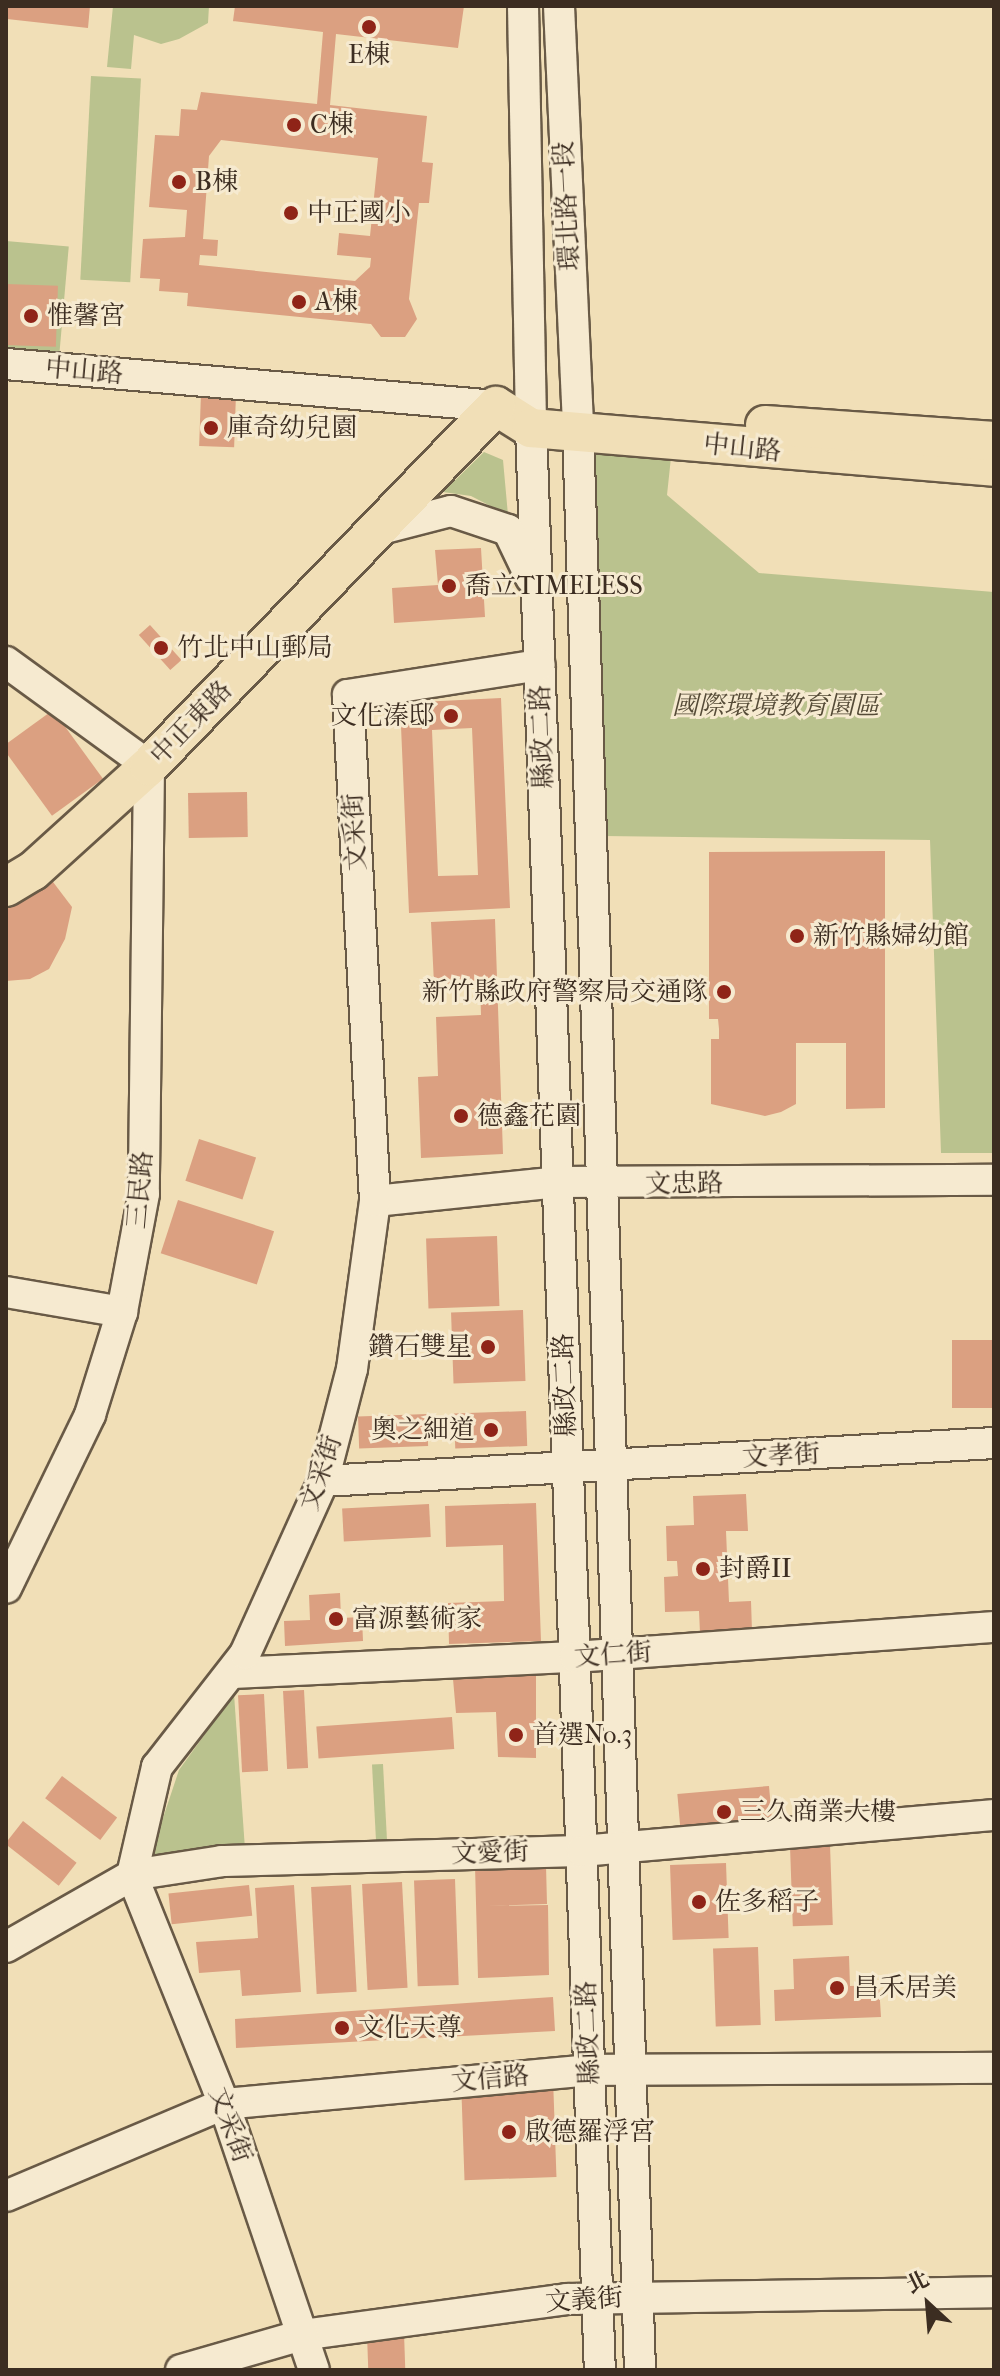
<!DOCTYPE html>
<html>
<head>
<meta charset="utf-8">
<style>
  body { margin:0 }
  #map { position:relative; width:1000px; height:2376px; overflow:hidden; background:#f1dfb7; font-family:"IM FELL French Canon","Noto Serif TC",serif }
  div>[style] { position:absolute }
  .green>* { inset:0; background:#bac28e; transform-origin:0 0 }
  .building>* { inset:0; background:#dba081; transform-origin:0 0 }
  .roads { filter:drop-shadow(2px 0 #695a46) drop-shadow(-2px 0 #695a46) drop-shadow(0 2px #695a46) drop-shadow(0 -2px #695a46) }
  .minor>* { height:30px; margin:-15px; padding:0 15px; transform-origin:15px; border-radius:15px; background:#f6ead0 }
  .major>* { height:38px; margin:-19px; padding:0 19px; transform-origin:19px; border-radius:19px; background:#f1dfb7 }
  .dots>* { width:22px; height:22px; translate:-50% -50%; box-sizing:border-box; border:4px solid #f6ead0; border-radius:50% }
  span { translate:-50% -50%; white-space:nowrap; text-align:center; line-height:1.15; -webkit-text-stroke:6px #f6ead0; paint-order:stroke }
  .poi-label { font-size:26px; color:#3c2d21 }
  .left { translate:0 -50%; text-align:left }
  .right { translate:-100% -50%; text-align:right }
  .street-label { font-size:26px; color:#3c2d21 }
  .park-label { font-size:26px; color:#554b37; font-style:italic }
  .frame { position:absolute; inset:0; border:8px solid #3c2d21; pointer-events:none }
  .north { position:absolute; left:888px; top:2264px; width:80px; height:80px; -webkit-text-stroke:6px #f6ead0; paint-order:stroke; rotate:334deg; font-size:22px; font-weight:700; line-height:32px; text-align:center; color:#3c2d21 }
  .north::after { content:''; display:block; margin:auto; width:28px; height:36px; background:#3c2d21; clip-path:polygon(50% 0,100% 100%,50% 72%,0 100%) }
</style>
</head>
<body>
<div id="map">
  <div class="green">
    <i style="clip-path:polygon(113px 6px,209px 6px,208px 23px,179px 39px,161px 44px,134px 35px,131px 69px,107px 67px)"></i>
    <i style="left:91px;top:76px;width:50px;height:204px;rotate:3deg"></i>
    <i style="left:6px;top:241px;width:63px;height:107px;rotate:5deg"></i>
    <i style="clip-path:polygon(591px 442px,672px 448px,667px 495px,759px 573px,994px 592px,994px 1153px,941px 1153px,930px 840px,604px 836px)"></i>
    <i style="clip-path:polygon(484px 452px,503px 460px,508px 515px,471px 496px,443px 492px)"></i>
    <i style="clip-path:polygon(234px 1694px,245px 1849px,150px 1857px,179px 1770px)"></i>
    <i style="left:383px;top:1764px;width:77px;height:11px;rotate:87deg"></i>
  </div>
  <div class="building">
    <i style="clip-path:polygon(8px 6px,90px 6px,88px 28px,7px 19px)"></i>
    <i style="clip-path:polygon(evenodd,235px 6px,464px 6px,458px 48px,336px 34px,330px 105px,427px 116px,422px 162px,433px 163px,429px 203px,419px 203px,409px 299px,417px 319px,405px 337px,381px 337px,371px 324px,187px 306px,188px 293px,159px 291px,160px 279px,140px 278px,143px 239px,185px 237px,187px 210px,149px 207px,155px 135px,179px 136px,181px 109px,197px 110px,201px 92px,317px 104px,323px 32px,233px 21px,235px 6px,221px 140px,378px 158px,370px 236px,339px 233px,337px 255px,371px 258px,370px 267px,355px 281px,199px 265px,200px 255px,217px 256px,218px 240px,203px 239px,209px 156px,221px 140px)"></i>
    <i style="left:6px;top:284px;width:52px;height:61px;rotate:2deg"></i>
    <i style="left:201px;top:393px;width:35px;height:53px;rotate:2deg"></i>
    <i style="clip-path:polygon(481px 548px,485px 617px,394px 623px,392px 588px,438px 585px,435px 550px)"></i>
    <i style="left:150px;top:625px;width:47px;height:15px;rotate:48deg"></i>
    <i style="clip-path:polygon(evenodd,501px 698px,510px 908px,409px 913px,400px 703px,501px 698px,472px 728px,478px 875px,438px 876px,432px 730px,472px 728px)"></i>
    <i style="left:53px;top:710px;width:85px;height:63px;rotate:54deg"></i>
    <i style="left:247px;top:792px;width:45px;height:59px;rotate:89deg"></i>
    <i style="clip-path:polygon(885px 851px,885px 1108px,846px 1109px,846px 1043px,796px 1043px,796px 1104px,781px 1112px,765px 1116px,711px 1104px,711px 1039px,719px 1039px,719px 1029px,718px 1019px,709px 1019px,709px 852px)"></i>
    <i style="clip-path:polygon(50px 878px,72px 907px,65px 939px,49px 969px,30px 979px,6px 981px,6px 904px)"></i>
    <i style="clip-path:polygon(495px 919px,503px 1154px,421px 1158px,418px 1077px,438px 1076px,436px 1017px,481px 1015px,480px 982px,434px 984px,431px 922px)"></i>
    <i style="left:199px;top:1139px;width:60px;height:44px;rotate:18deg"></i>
    <i style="left:178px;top:1200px;width:101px;height:56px;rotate:18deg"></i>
    <i style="left:497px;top:1236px;width:70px;height:71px;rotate:88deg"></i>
    <i style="left:523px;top:1310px;width:71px;height:72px;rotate:88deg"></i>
    <i style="left:994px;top:1340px;width:68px;height:42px;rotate:90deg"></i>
    <i style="left:526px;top:1411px;width:35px;height:72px;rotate:88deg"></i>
    <i style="left:427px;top:1414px;width:32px;height:69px;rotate:88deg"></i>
    <i style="clip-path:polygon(746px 1494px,748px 1531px,726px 1531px,729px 1602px,751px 1601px,752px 1631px,700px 1633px,699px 1611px,665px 1612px,664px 1577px,678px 1576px,677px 1561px,667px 1561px,666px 1526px,694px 1525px,693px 1496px)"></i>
    <i style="clip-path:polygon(536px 1503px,541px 1641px,449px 1644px,448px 1603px,504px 1601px,503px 1545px,446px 1547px,445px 1506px)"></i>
    <i style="left:429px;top:1504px;width:33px;height:87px;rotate:87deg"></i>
    <i style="clip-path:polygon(340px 1593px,341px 1618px,362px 1617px,363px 1641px,285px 1646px,284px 1621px,310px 1620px,309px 1595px)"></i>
    <i style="clip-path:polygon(536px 1674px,536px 1758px,498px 1757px,496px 1712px,456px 1713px,453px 1679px)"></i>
    <i style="left:304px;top:1690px;width:78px;height:21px;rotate:87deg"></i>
    <i style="left:264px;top:1694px;width:77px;height:26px;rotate:87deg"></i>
    <i style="left:452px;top:1717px;width:32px;height:136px;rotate:86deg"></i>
    <i style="left:62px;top:1776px;width:69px;height:28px;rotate:37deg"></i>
    <i style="left:769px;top:1786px;width:44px;height:92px;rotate:85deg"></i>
    <i style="left:23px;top:1821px;width:68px;height:29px;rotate:38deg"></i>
    <i style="left:830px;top:1845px;width:80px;height:40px;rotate:88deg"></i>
    <i style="left:726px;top:1863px;width:75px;height:56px;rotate:88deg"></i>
    <i style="clip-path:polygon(546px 1865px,547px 1904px,486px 1906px,548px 1905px,549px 1975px,478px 1978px,475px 1866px)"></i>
    <i style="left:455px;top:1879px;width:106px;height:41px;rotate:88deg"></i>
    <i style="left:402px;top:1882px;width:106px;height:40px;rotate:87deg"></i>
    <i style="left:249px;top:1885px;width:31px;height:81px;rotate:84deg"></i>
    <i style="clip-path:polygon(294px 1885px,301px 1992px,242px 1996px,240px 1970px,199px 1973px,196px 1942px,258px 1938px,255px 1888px)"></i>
    <i style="left:351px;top:1885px;width:107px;height:40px;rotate:87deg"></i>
    <i style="left:758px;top:1947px;width:78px;height:45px;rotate:88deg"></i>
    <i style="clip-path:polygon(849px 1956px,850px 1986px,879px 1985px,881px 2017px,775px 2021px,774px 1990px,794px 1989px,793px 1959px)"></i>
    <i style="clip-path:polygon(553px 1997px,555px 2031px,236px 2048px,235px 2019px)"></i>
    <i style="left:553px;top:2078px;width:99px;height:92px;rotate:88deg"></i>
    <i style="left:404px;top:2333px;width:37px;height:37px;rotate:88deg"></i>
  </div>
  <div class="roads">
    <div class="minor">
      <i style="left:523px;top:6px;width:422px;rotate:88.9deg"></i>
      <i style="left:531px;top:428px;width:1943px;rotate:87.97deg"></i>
      <i style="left:559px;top:6px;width:424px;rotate:87.4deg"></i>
      <i style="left:578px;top:430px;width:1941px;rotate:88.17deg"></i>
      <i style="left:6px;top:364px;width:492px;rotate:4.9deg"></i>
      <i style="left:381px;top:529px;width:72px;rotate:-14.4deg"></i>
      <i style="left:451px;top:511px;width:60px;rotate:18.4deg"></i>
      <i style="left:508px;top:530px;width:53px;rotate:64.4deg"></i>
      <i style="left:6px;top:662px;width:177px;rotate:36deg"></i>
      <i style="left:149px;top:766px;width:428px;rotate:90.7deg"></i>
      <i style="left:144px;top:1194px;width:120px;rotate:100.6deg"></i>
      <i style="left:122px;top:1312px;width:108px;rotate:107.3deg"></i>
      <i style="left:90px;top:1415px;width:192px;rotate:115.9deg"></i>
      <i style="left:375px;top:1201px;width:184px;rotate:-5.9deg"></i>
      <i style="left:558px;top:1182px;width:436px;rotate:-0.3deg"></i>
      <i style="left:6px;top:1292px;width:118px;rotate:9.8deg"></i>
      <i style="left:323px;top:1481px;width:672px;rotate:-3.24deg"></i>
      <i style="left:232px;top:1673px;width:343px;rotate:-2.7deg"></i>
      <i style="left:575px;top:1657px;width:420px;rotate:-4.1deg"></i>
      <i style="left:6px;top:1947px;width:145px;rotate:-29.7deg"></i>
      <i style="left:132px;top:1875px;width:91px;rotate:-8.8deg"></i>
      <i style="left:222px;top:1861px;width:360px;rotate:-1.6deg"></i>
      <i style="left:582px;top:1851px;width:414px;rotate:-5deg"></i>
      <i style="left:6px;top:2196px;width:237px;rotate:-22.9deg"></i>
      <i style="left:224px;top:2104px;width:367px;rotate:-5.3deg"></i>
      <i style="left:589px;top:2070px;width:405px;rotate:-0.3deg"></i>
      <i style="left:181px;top:2370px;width:126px;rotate:-16.1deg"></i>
      <i style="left:302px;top:2335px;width:267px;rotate:-7.7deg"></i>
      <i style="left:567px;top:2299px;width:427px;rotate:-0.9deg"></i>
      <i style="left:314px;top:2370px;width:281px;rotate:-108.7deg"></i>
      <i style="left:224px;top:2104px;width:247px;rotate:-111.9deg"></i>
      <i style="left:132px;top:1875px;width:111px;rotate:-77deg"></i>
      <i style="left:157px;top:1767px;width:143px;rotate:-52.1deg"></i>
      <i style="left:245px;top:1654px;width:190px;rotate:-65.7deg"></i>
      <i style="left:323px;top:1481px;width:116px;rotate:-75.5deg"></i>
      <i style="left:352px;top:1369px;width:170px;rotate:-82.2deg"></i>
      <i style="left:375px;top:1201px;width:507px;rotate:-93.05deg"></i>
      <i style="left:348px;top:695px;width:194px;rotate:-8.9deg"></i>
    </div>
    <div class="major">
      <i style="left:496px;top:406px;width:41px;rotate:32.2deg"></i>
      <i style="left:531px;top:428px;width:465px;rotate:4.8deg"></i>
      <i style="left:765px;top:425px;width:230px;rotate:4deg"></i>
      <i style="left:6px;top:887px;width:31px;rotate:-31deg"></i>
      <i style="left:33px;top:871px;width:156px;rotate:-42.2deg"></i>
      <i style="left:149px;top:766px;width:500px;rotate:-46.05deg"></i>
    </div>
  </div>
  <div class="dots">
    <i style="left:369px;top:27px;background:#8f2418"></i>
    <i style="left:294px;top:125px;background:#8f2418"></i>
    <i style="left:179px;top:182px;background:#8f2418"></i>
    <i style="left:291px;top:213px;background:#8f2418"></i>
    <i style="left:299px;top:302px;background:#8f2418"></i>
    <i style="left:31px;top:316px;background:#8f2418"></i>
    <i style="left:211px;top:428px;background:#8f2418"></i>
    <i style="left:449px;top:586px;background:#8f2418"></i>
    <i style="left:161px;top:648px;background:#8f2418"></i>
    <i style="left:451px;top:716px;background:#8f2418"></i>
    <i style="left:797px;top:936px;background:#8f2418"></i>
    <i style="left:724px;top:992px;background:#8f2418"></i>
    <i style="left:461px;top:1116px;background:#8f2418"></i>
    <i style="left:488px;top:1347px;background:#8f2418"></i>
    <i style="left:491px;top:1430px;background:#8f2418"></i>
    <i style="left:703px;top:1569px;background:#8f2418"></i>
    <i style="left:336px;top:1619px;background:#8f2418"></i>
    <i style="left:516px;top:1735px;background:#8f2418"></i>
    <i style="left:724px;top:1812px;background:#8f2418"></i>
    <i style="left:699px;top:1902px;background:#8f2418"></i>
    <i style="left:837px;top:1988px;background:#8f2418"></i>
    <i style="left:342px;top:2028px;background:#8f2418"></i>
    <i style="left:509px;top:2132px;background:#8f2418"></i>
  </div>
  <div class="poi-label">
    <span style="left:369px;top:55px">E棟</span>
    <span class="left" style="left:310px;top:125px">C棟</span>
    <span class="left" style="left:195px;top:182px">B棟</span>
    <span class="left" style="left:307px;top:213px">中正國小</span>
    <span class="left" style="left:315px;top:302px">A棟</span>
    <span class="left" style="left:47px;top:316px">惟馨宮</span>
    <span class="left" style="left:227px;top:428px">庫奇幼兒園</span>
    <span class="left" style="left:465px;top:586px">喬立TIMELESS</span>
    <span class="left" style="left:177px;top:648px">竹北中山郵局</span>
    <span class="right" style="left:435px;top:716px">文化溱邸</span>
    <span class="left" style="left:813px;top:936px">新竹縣婦幼館</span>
    <span class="right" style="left:708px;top:992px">新竹縣政府警察局交通隊</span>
    <span class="left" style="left:477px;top:1116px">德鑫花園</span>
    <span class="right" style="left:472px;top:1347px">鑽石雙星</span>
    <span class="right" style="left:475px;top:1430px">奧之細道</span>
    <span class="left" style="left:719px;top:1569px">封爵II</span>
    <span class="left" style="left:352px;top:1619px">富源藝術家</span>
    <span class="left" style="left:532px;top:1735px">首選No.3</span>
    <span class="left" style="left:740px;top:1812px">三久商業大樓</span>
    <span class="left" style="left:715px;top:1902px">佐多稻子</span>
    <span class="left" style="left:853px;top:1988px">昌禾居美</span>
    <span class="left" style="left:358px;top:2028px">文化天尊</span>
    <span class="left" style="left:525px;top:2132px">啟德羅浮宮</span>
  </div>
  <div class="street-label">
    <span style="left:567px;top:206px;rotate:-93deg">環北路一段</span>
    <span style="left:84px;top:371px;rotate:5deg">中山路</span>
    <span style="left:742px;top:448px;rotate:6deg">中山路</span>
    <span style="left:191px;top:723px;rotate:-46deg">中正東路</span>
    <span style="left:542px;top:737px;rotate:-92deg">縣政二路</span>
    <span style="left:355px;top:832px;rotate:-93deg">文采街</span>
    <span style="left:684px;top:1184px;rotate:-1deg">文忠路</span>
    <span style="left:140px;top:1190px;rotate:-85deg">三民路</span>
    <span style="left:565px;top:1385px;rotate:-92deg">縣政二路</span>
    <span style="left:781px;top:1456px;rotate:-3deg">文孝街</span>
    <span style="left:321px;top:1473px;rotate:-71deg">文采街</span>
    <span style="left:613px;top:1655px;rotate:-4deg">文仁街</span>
    <span style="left:490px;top:1853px;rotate:-2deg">文愛街</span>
    <span style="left:588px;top:2033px;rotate:-92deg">縣政二路</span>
    <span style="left:490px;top:2079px;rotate:-5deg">文信路</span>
    <span style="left:230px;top:2125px;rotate:70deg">文采街</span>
    <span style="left:584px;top:2300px;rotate:-4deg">文義街</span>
  </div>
  <div class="park-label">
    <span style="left:776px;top:706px">國際環境教育園區</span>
  </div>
  <div class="frame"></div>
  <div class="north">北</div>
</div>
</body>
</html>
